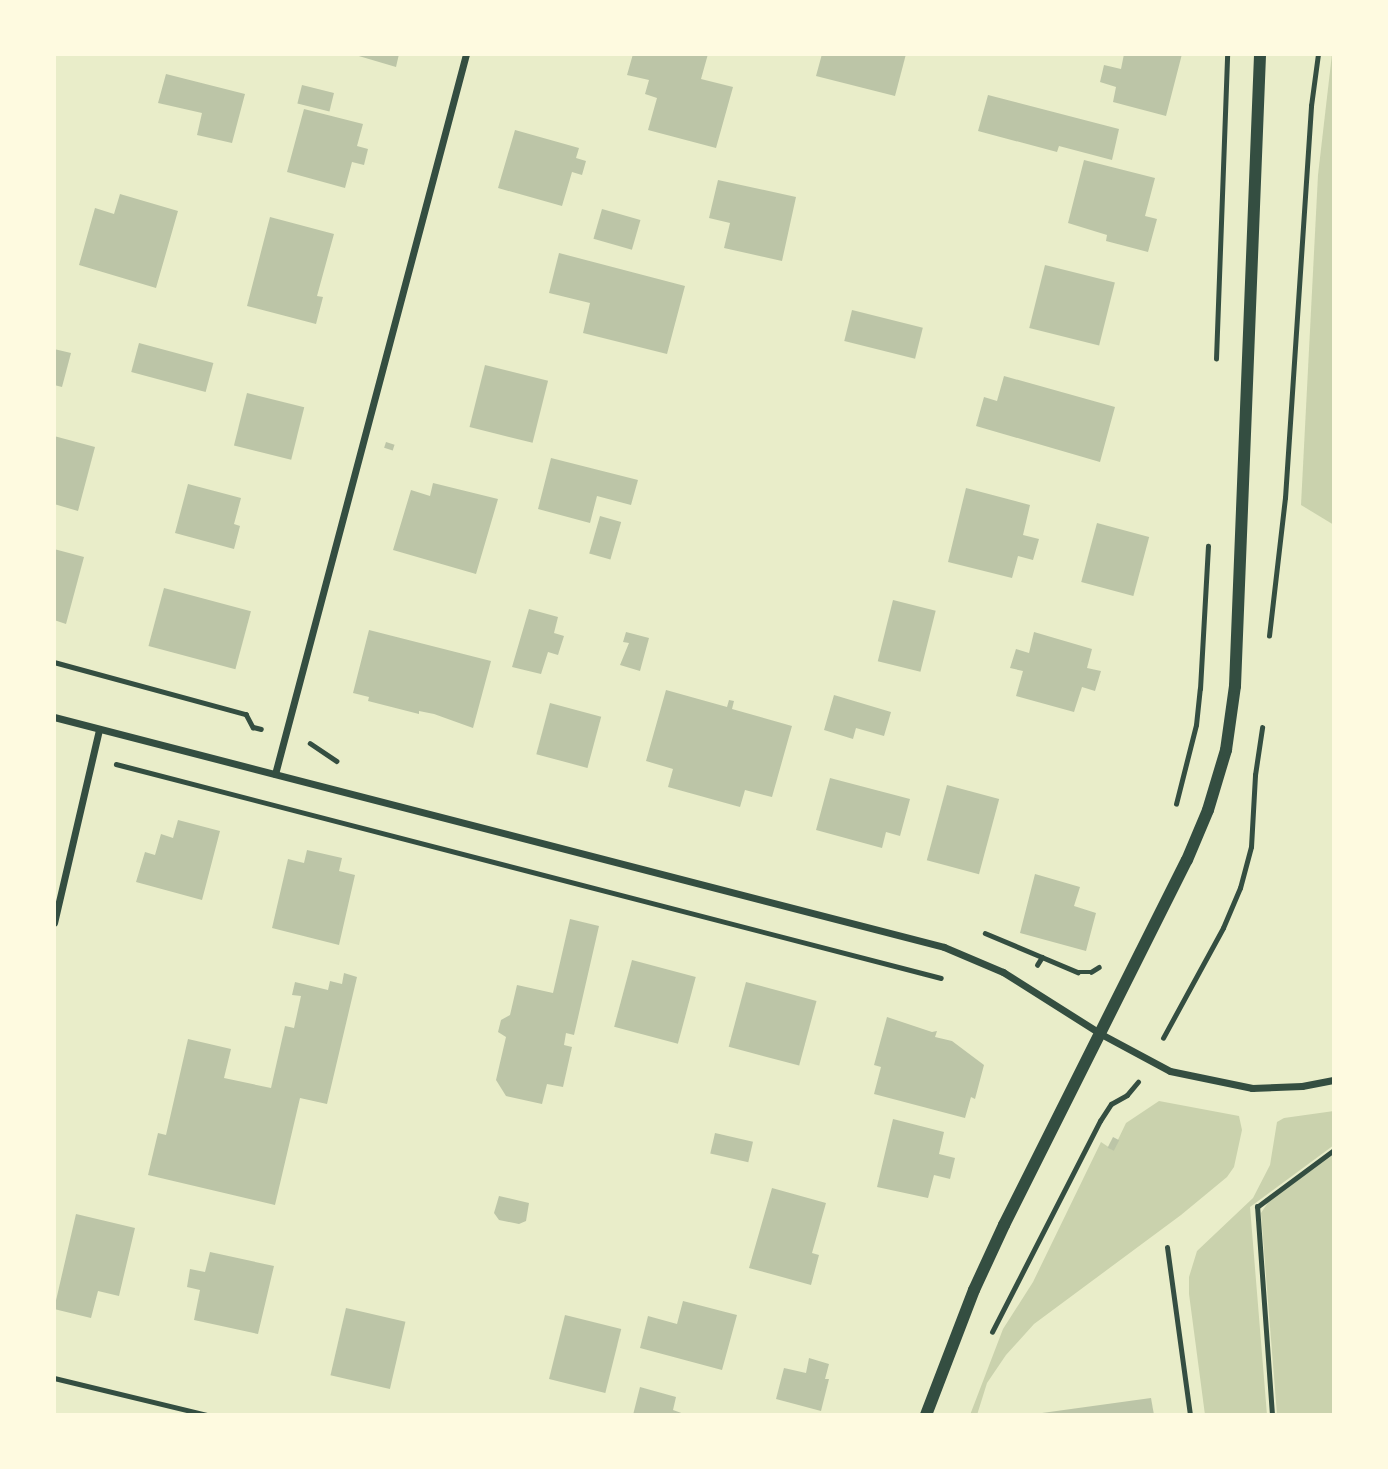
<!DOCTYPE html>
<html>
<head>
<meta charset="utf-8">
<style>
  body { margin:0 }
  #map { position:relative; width:1388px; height:1469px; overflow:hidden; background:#e9edc9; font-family:"Roboto Condensed",sans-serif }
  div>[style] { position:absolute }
  .green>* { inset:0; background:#cad2ad }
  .building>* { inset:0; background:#bcc5a7; transform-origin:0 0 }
  .path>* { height:4.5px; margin:-2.25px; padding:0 2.25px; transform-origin:2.25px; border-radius:2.25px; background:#344e41 }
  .service>* { height:5px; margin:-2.5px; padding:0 2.5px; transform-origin:2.5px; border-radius:2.5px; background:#344e41 }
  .minor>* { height:7px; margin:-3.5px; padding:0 3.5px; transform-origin:3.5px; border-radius:3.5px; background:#344e41 }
  .tertiary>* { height:12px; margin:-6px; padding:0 6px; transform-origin:6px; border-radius:6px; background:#344e41 }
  span { translate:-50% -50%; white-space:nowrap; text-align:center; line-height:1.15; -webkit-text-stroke:7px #fefae0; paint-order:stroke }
  .frame { position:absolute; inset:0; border:56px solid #fefae0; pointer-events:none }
</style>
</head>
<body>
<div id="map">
  <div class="green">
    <i style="clip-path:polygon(1332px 54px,1334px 54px,1334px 525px,1301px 505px,1318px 175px)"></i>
    <i style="clip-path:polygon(1159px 1101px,1239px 1116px,1242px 1130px,1234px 1167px,1227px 1177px,1181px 1215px,1034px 1324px,1006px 1355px,987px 1383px,977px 1415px,970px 1415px,1003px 1329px,1033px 1282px,1101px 1142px,1113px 1150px,1126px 1123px)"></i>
    <i style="clip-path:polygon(1334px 1111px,1334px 1145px,1250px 1207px,1267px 1415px,1205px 1415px,1189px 1294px,1189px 1277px,1197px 1251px,1253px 1198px,1270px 1165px,1277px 1122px,1284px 1118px)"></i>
    <i style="clip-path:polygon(1334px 1154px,1334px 1415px,1277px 1415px,1261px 1213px,1269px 1201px)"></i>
  </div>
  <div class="building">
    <i style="clip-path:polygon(352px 54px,399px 54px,396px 67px)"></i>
    <i style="clip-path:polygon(633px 54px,708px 54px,701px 79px,733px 87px,716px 148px,648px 130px,657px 98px,645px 94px,649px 80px,627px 75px)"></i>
    <i style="clip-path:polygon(822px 54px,906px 54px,895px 96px,816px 76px)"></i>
    <i style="clip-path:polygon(1124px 54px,1182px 54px,1166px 116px,1113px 102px,1116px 87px,1100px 82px,1104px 65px,1121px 69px)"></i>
    <i style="clip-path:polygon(166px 74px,245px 94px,232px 143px,197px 135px,202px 113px,158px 103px)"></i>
    <i style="left:302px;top:85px;width:33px;height:19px;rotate:14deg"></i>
    <i style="clip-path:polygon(988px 95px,1119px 129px,1112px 160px,1059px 146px,1057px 152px,978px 131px)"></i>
    <i style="clip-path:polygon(304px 109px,363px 124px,357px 146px,368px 149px,364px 165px,352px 162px,345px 188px,287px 172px)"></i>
    <i style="clip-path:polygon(515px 130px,579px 148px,576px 158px,586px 161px,582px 175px,572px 172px,562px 206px,498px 188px)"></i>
    <i style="clip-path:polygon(1084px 160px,1155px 178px,1145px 216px,1157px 219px,1148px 252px,1106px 241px,1107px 235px,1068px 223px)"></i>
    <i style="clip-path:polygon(718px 180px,796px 197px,782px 261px,724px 248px,730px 223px,709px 218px)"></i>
    <i style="clip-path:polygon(120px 194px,178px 211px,156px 288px,79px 265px,95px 208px,114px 214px)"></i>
    <i style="left:602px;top:209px;width:40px;height:31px;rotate:16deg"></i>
    <i style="clip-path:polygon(270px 217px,334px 234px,317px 296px,323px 297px,316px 324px,247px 306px)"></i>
    <i style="clip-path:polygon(559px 253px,685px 286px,667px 354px,583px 333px,590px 303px,549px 293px)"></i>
    <i style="left:1045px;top:265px;width:72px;height:65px;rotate:14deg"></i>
    <i style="left:852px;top:310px;width:73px;height:32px;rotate:14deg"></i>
    <i style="left:139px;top:343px;width:77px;height:30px;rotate:15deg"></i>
    <i style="clip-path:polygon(54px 349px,71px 353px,62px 387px,54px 385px)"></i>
    <i style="left:485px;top:365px;width:65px;height:64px;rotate:14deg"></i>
    <i style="clip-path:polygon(1004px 376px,1115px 407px,1100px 462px,976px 426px,984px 397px,997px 401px)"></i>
    <i style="left:247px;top:393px;width:59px;height:54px;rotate:14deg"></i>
    <i style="clip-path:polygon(54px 436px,95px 447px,78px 511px,54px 504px)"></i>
    <i style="left:386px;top:442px;width:9px;height:6px;rotate:18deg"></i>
    <i style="clip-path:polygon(551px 458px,638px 480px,631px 505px,597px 496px,590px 523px,538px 509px)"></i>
    <i style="clip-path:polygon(433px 483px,498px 499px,476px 574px,393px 550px,411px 490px,430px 496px)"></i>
    <i style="clip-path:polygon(188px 484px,241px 498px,234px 524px,240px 526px,234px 549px,175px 533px)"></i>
    <i style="clip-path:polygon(966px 488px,1030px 505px,1023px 535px,1039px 539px,1033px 560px,1018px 556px,1012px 578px,948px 562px)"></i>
    <i style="left:600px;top:516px;width:22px;height:39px;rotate:16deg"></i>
    <i style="left:1097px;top:523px;width:54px;height:61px;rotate:15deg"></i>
    <i style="clip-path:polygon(54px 549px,84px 557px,66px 624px,54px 620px)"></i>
    <i style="left:164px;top:588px;width:90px;height:60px;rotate:15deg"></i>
    <i style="left:893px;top:600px;width:44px;height:63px;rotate:14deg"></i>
    <i style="clip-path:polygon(529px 609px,558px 617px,554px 633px,564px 636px,558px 655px,548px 652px,541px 674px,512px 667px)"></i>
    <i style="clip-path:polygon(369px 630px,491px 661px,473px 728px,434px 714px,419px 711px,419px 714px,368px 701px,369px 697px,353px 693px)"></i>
    <i style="clip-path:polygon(626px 632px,649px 638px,640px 671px,620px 665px,629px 643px,623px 642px)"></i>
    <i style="clip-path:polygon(1034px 632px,1092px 649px,1087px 668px,1101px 671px,1095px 691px,1082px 687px,1074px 712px,1016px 696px,1023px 671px,1010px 668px,1016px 649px,1029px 653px)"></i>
    <i style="clip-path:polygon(666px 690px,727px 707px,729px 700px,734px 701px,732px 709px,792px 726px,772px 797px,745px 790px,740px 807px,668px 787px,673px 769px,646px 761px)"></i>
    <i style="clip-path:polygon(834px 695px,891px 712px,884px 736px,856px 728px,853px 739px,824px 730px)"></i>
    <i style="left:550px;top:703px;width:53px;height:53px;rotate:15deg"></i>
    <i style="clip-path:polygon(830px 778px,910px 799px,900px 836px,886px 832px,882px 848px,816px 830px)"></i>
    <i style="left:947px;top:785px;width:54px;height:78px;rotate:15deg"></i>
    <i style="clip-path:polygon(178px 820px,220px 831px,202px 900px,136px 882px,145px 852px,155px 855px,161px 834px,173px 838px)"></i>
    <i style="clip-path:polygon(307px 850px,342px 858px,339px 871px,355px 875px,339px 945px,272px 928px,288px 859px,304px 863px)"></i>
    <i style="clip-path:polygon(1035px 874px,1080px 887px,1074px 906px,1096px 913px,1086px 951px,1020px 933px)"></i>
    <i style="clip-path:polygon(570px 919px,599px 926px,574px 1035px,566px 1033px,564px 1045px,572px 1047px,563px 1087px,547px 1084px,542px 1104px,506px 1096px,496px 1080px,506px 1037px,498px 1032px,501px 1020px,510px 1015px,517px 985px,553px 993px)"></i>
    <i style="left:632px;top:960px;width:66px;height:69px;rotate:15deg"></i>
    <i style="clip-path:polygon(344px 973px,357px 977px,327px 1104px,300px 1098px,275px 1205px,148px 1175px,158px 1133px,166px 1135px,188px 1039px,231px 1049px,224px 1078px,271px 1088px,285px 1026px,294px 1028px,301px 996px,292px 995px,295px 982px,328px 990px,330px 981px,342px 984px)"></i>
    <i style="left:746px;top:982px;width:73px;height:67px;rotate:15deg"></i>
    <i style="clip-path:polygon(887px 1017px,932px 1032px,937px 1031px,935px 1037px,952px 1041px,984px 1065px,975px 1099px,971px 1097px,965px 1118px,874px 1094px,881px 1067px,874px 1065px)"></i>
    <i style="clip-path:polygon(893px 1119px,944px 1132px,939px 1154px,955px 1158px,950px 1179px,934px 1175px,928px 1198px,877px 1187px)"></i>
    <i style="left:715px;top:1133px;width:39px;height:21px;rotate:13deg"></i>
    <i style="left:1113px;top:1137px;width:7px;height:12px;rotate:27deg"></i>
    <i style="clip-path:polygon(772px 1188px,826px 1203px,812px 1253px,819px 1255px,811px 1285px,749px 1268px)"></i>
    <i style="clip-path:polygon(499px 1196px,529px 1203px,526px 1221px,519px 1224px,499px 1220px,494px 1213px)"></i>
    <i style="clip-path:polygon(76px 1214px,135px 1228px,119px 1296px,98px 1291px,91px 1318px,54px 1309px)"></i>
    <i style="clip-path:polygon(210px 1252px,274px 1266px,258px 1334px,194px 1320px,200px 1290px,187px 1287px,190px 1269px,205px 1272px)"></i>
    <i style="clip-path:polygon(683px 1301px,737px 1315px,722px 1370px,640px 1348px,648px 1316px,677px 1324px)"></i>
    <i style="left:346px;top:1308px;width:61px;height:69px;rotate:13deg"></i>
    <i style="left:565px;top:1315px;width:58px;height:66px;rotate:14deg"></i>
    <i style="clip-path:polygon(809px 1358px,829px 1364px,825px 1379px,829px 1379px,821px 1411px,776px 1399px,784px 1368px,806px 1373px)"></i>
    <i style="clip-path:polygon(640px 1387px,676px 1397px,673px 1410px,687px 1415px,633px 1415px)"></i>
    <i style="clip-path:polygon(1151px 1398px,1154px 1415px,1042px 1415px,1042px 1413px)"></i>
  </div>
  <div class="path">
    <i style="left:1216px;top:359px;width:305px;rotate:-87.9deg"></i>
    <i style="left:1269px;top:636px;width:139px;rotate:-83.4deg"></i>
    <i style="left:1285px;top:498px;width:393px;rotate:-86.2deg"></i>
    <i style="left:1311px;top:106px;width:52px;rotate:-82.3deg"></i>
    <i style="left:54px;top:662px;width:199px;rotate:15.2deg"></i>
    <i style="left:246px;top:714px;width:15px;rotate:62deg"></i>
    <i style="left:253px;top:727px;width:8px;rotate:14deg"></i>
    <i style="left:310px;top:743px;width:32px;rotate:34deg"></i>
    <i style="left:116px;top:764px;width:852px;rotate:14.54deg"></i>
    <i style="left:1176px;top:804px;width:81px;rotate:-75.8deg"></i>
    <i style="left:1196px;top:725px;width:36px;rotate:-84deg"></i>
    <i style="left:1200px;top:689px;width:143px;rotate:-86.8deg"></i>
    <i style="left:985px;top:933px;width:62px;rotate:22.8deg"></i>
    <i style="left:1037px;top:965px;width:9px;rotate:-58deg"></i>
    <i style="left:1042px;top:957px;width:39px;rotate:23deg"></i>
    <i style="left:1078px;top:972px;width:13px"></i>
    <i style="left:1091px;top:972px;width:9px;rotate:-32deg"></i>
    <i style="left:1163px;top:1038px;width:125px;rotate:-61.4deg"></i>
    <i style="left:1223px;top:928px;width:43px;rotate:-67deg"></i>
    <i style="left:1240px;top:888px;width:42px;rotate:-75deg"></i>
    <i style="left:1251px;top:847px;width:72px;rotate:-86.8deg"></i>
    <i style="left:1255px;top:775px;width:48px;rotate:-81.5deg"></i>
    <i style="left:992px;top:1332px;width:237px;rotate:-62.9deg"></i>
    <i style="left:1100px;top:1121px;width:20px;rotate:-57deg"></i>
    <i style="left:1111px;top:1104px;width:18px;rotate:-29deg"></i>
    <i style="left:1127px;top:1095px;width:17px;rotate:-50deg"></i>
    <i style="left:1272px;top:1415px;width:209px;rotate:-94.1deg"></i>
    <i style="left:1257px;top:1207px;width:96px;rotate:-36.5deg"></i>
  </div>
  <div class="service">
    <i style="left:1167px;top:1247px;width:170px;rotate:82.2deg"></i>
    <i style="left:54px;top:1378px;width:157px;rotate:13.6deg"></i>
  </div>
  <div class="minor">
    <i style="left:54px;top:717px;width:919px;rotate:14.49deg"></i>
    <i style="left:944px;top:947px;width:64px;rotate:23deg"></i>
    <i style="left:1003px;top:972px;width:116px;rotate:32.3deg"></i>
    <i style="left:1101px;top:1034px;width:78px;rotate:28.2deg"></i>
    <i style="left:1170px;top:1071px;width:84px;rotate:11.7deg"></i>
    <i style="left:1252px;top:1088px;width:50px;rotate:-2.3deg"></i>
    <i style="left:1302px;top:1086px;width:33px;rotate:-11deg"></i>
    <i style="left:275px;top:774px;width:745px;rotate:-75.14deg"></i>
    <i style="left:54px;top:923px;width:199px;rotate:-76.9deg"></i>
  </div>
  <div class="tertiary">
    <i style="left:926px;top:1415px;width:134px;rotate:-69deg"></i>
    <i style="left:974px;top:1290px;width:72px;rotate:-65.2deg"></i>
    <i style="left:1004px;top:1225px;width:408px;rotate:-63.4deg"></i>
    <i style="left:1187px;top:860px;width:54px;rotate:-67.2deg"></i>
    <i style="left:1208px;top:810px;width:63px;rotate:-73.3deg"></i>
    <i style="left:1226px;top:750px;width:65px;rotate:-82deg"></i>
    <i style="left:1235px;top:686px;width:632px;rotate:-87.73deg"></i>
  </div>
  <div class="frame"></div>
</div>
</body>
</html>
